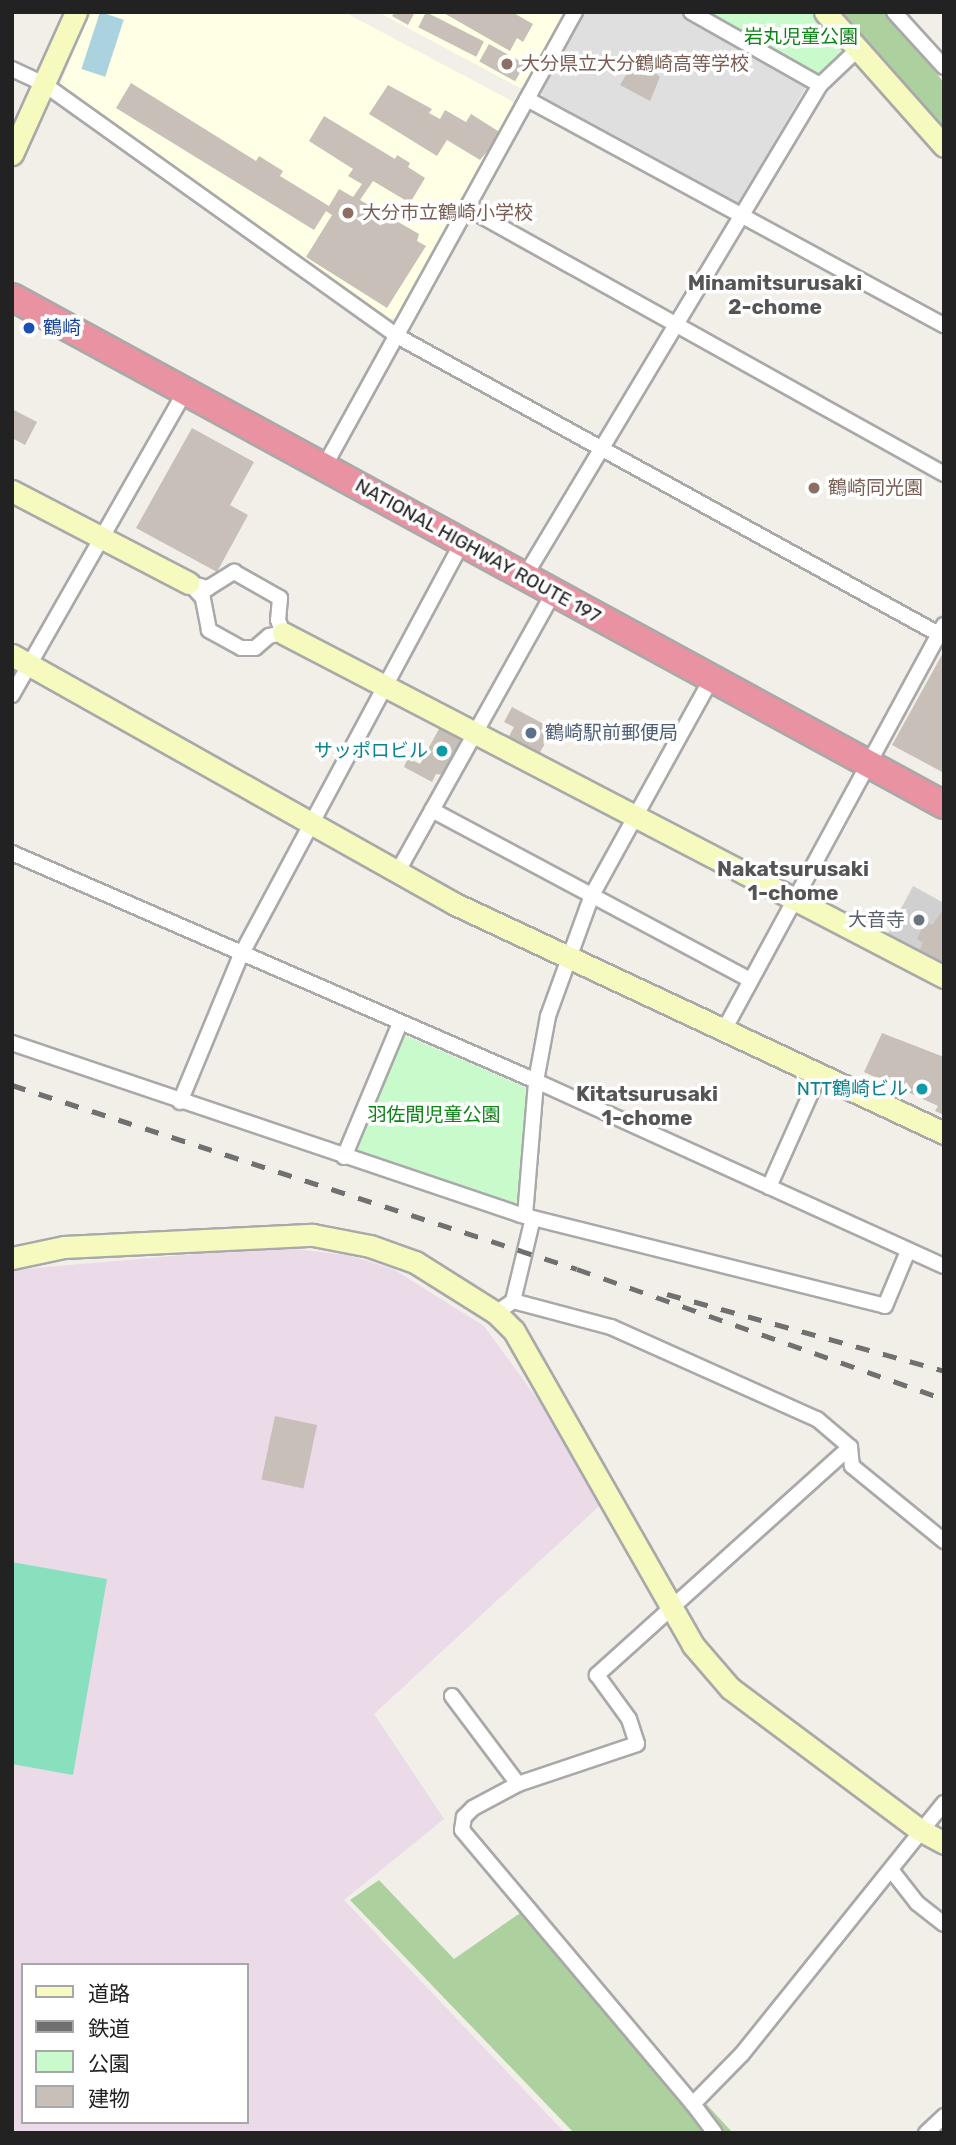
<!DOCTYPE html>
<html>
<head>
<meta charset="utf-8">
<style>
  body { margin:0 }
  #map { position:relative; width:956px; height:2145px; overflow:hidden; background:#f2efe9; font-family:Rubik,"Noto Sans JP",sans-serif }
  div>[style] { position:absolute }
  .residential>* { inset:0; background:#e0dfdf }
  .industrial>* { inset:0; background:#ebdbe8 }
  .education>* { inset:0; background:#ffffe5 }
  .religious>* { inset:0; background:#d0d0d0 }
  .forest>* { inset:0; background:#add19e }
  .park>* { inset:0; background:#c8facc }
  .pitch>* { inset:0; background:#88e0be }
  .water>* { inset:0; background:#aad3df; transform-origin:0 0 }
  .building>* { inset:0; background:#c7bfb8; transform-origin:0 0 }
  .roads { filter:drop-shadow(2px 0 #a9a9a9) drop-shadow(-2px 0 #a9a9a9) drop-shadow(0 2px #a9a9a9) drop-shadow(0 -2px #a9a9a9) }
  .street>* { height:14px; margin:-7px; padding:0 7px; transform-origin:7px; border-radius:7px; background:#fff }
  .secondary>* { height:21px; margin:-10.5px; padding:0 10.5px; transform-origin:10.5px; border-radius:10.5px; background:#f7fabf }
  .highway>* { height:26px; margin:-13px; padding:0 13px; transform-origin:13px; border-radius:13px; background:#e892a2 }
  .rail>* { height:5px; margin-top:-2.5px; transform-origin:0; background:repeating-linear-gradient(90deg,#707070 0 14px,transparent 0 28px) }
  .dots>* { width:19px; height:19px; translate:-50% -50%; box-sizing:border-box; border:4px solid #fff; border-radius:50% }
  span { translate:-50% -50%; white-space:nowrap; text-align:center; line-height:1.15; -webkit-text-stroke:7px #fff; paint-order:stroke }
  .park-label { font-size:19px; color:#0c8416 }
  .education-label { font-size:19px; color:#785e54 }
  .left { translate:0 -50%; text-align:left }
  .transit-label { font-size:19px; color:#164399 }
  .street-label { font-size:19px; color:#222 }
  .service-label { font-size:19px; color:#4e5e75 }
  .culture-label { font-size:19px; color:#0d838f }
  .right { translate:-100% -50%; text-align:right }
  .worship-label { font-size:19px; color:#5b616d }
  .neighbourhood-label { font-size:21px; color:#555; font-weight:700 }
  .frame { position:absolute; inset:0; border:14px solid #222; pointer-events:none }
  .legend { position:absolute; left:21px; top:1963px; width:228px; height:161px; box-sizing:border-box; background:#fff; border:2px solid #a7a7a7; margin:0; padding:9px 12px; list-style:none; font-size:21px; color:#222 }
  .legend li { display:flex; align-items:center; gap:14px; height:35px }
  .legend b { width:35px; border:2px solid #a7a7a7 }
</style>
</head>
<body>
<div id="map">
  <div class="residential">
    <i style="clip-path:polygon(585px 12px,680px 12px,806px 87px,741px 202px,734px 205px,544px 99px,541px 91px)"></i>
  </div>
  <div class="industrial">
    <i style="clip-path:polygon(evenodd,275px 1247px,348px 1255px,393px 1269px,484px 1326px,609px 1497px,374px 1714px,444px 1819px,344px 1900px,565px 2133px,12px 2133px,12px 1270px,275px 1247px,23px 1965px,247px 1965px,247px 2122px,23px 2122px,23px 1965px)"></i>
  </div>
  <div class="education">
    <i style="clip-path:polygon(90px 12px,344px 12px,512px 101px,515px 108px,398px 317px,388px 319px,60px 85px)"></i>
    <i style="clip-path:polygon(378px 12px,568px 12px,527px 86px,520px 88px)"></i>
  </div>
  <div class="religious">
    <i style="clip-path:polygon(913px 886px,944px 903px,944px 967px,886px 937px)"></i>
  </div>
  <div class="forest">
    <i style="clip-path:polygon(839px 12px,886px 12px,903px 30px,944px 83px,944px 130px)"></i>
    <i style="clip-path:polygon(379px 1880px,454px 1959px,526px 1909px,733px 2133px,574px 2133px,350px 1900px)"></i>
  </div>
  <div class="park">
    <i style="clip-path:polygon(708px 12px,813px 12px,840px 44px,841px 54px,815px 75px)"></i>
    <i style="clip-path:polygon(406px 1036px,525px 1087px,528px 1094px,518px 1201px,512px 1205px,355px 1155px,351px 1146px,398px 1040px)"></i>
  </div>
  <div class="pitch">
    <i style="clip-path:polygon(12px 1562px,107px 1579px,73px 1775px,12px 1764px)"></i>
  </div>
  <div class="water">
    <i style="left:100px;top:12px;width:25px;height:60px;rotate:18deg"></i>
  </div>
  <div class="building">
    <i style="clip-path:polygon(395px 12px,415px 12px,408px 25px,392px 16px)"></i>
    <i style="left:426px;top:12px;width:65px;height:17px;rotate:27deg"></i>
    <i style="clip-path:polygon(442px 12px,512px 12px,533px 24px,523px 42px,517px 38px,510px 51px)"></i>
    <i style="left:489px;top:44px;width:41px;height:20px;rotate:29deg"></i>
    <i style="clip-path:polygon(636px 58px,660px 77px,650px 101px,620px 85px)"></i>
    <i style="clip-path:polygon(131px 83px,256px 161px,259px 156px,283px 171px,280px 176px,329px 206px,339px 189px,353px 197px,362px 184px,348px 176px,353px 169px,309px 141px,324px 116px,395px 159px,397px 155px,410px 163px,408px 167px,425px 178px,410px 203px,373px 181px,360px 200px,419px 234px,417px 241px,426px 246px,387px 308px,306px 257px,332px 215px,326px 211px,314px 230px,116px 108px)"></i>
    <i style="clip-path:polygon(388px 85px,432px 109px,429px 113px,440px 119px,445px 110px,466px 122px,471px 114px,498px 131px,495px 142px,480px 160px,447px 140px,437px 156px,369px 114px)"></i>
    <i style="clip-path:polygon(12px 409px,37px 422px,25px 445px,12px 438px)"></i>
    <i style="clip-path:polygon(192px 428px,254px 462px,230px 505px,248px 515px,217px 572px,136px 528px)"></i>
    <i style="clip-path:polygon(944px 651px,944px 773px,892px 745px)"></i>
    <i style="clip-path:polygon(512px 707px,553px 729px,539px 754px,508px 738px,514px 727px,504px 722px)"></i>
    <i style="clip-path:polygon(440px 727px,459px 737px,461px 745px,444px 775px,436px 774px,432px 782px,404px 767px,408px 758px,420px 764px)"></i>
    <i style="clip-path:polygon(944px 908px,944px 963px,920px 950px,923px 943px,917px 939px,925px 921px,932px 925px)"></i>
    <i style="clip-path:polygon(882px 1033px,944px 1057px,944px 1115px,935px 1111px,938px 1106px,864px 1072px)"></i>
    <i style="left:275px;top:1416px;width:43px;height:65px;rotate:12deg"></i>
  </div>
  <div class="roads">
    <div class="street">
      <i style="left:691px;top:12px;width:148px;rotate:29.5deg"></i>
      <i style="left:894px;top:12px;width:74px;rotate:47.7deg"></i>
      <i style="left:12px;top:69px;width:35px;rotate:25deg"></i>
      <i style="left:44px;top:84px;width:434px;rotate:35.5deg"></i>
      <i style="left:397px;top:336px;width:624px;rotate:28.82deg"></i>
      <i style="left:527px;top:99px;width:474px;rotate:28.5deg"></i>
      <i style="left:467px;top:208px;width:546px;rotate:29.15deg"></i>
      <i style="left:324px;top:467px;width:520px;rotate:-61.12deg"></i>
      <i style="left:234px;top:572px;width:53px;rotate:29.5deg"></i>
      <i style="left:280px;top:598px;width:22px;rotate:95deg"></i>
      <i style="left:278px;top:620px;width:14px;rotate:69deg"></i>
      <i style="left:283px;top:633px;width:14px;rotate:168deg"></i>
      <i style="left:269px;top:636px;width:18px;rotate:139deg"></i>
      <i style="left:255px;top:648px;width:14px;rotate:180deg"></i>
      <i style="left:241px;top:648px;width:37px;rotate:-151deg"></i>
      <i style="left:209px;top:630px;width:33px;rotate:-101deg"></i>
      <i style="left:203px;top:598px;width:21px;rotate:-133deg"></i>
      <i style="left:189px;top:583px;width:20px;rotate:15deg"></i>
      <i style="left:208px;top:588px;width:31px;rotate:-32deg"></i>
      <i style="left:525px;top:576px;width:573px;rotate:-59deg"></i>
      <i style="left:820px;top:85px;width:52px;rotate:-43.5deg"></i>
      <i style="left:12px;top:695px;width:349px;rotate:-60.3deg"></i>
      <i style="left:432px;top:810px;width:361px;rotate:28.1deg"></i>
      <i style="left:12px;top:853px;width:571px;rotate:23.51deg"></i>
      <i style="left:536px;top:1081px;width:448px;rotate:24.4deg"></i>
      <i style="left:398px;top:871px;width:320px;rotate:-60.8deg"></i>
      <i style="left:724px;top:1030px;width:461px;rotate:-61.5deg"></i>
      <i style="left:12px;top:1043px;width:537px;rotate:18.67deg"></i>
      <i style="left:521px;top:1215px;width:375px;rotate:14deg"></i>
      <i style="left:885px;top:1306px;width:60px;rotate:-67.3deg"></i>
      <i style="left:180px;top:1102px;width:159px;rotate:-67.5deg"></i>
      <i style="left:241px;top:955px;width:468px;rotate:-61.8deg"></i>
      <i style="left:344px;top:1157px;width:145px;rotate:-67.3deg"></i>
      <i style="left:769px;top:1187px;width:123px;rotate:-65.9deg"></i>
      <i style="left:525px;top:1216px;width:135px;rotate:-85.3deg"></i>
      <i style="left:536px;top:1081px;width:66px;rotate:-79.5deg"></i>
      <i style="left:548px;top:1016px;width:129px;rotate:-70deg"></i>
      <i style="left:592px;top:895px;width:247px;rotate:-61.1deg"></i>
      <i style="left:513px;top:1301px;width:85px;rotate:-76.5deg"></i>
      <i style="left:496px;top:1313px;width:21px;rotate:-35deg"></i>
      <i style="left:513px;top:1301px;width:101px;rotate:14.9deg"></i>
      <i style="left:611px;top:1327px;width:226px;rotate:24.1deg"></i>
      <i style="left:817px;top:1419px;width:43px;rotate:40.3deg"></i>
      <i style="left:850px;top:1447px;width:19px;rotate:84deg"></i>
      <i style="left:852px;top:1466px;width:119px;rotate:39.2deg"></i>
      <i style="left:850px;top:1447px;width:341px;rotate:138deg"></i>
      <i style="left:597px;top:1675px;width:54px;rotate:54deg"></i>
      <i style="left:629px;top:1719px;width:26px;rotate:72deg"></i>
      <i style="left:637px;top:1744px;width:126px;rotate:161.4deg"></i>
      <i style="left:518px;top:1784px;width:51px;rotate:151.9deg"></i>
      <i style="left:473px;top:1808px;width:13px;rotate:135deg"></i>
      <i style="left:464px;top:1817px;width:13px;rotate:99deg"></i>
      <i style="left:462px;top:1830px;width:358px;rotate:49.9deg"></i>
      <i style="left:693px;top:2104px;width:70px;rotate:-45.6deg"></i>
      <i style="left:742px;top:2054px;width:322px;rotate:-51.2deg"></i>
      <i style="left:452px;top:1696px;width:110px;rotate:53.1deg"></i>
      <i style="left:892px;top:1871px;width:41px;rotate:52deg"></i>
      <i style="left:917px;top:1903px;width:34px;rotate:38deg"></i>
      <i style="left:693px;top:2104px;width:36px;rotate:53deg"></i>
      <i style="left:926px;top:2133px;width:25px;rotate:-43deg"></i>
    </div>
    <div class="secondary">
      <i style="left:825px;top:12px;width:179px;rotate:48.4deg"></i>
      <i style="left:12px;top:154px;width:156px;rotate:-65.7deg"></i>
      <i style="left:12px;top:491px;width:199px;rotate:27.5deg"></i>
      <i style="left:283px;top:633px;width:745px;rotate:27.49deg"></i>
      <i style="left:12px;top:655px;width:508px;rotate:29.34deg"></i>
      <i style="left:455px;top:904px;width:540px;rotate:25.09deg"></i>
      <i style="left:12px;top:1258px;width:53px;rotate:-11.9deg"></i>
      <i style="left:64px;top:1247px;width:249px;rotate:-2.8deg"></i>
      <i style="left:313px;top:1235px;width:58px;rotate:10.9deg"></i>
      <i style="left:370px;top:1246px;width:48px;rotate:19.6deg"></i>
      <i style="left:415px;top:1262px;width:96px;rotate:32.2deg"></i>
      <i style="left:496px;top:1313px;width:25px;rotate:45deg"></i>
      <i style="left:514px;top:1331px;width:361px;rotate:60.3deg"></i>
      <i style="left:693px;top:1645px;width:57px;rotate:49.3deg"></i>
      <i style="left:730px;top:1688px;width:237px;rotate:36.8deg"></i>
      <i style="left:920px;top:1830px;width:27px;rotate:28deg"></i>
    </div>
    <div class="highway">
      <i style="left:12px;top:297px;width:1061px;rotate:28.59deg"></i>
    </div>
  </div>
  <div class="rail">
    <i style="left:12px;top:1085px;width:594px;rotate:18.04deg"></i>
    <i style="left:577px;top:1269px;width:389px;rotate:19.5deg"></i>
    <i style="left:667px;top:1294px;width:288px;rotate:15.5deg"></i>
  </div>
  <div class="dots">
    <i style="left:507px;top:64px;background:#8d6e63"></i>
    <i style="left:348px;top:213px;background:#8d6e63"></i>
    <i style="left:29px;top:328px;background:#1a4fb4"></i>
    <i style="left:814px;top:488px;background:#8d6e63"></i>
    <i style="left:531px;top:733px;background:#5c6f8a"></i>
    <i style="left:442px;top:751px;background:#0f9aa8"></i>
    <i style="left:919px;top:920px;background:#6b7280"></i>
    <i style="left:922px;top:1089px;background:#0f9aa8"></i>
  </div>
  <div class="park-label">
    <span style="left:801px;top:37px">岩丸児童公園</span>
    <span style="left:434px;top:1115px">羽佐間児童公園</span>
  </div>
  <div class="education-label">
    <span class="left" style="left:521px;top:64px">大分県立大分鶴崎高等学校</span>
    <span class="left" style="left:362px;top:213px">大分市立鶴崎小学校</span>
    <span class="left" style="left:828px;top:488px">鶴崎同光園</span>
  </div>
  <div class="transit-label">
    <span class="left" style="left:43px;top:328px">鶴崎</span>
  </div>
  <div class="street-label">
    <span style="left:478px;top:551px;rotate:29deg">NATIONAL HIGHWAY ROUTE 197</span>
  </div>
  <div class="service-label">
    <span class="left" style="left:545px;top:733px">鶴崎駅前郵便局</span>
  </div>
  <div class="culture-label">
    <span class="right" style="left:428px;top:751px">サッポロビル</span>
    <span class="right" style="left:908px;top:1089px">NTT鶴崎ビル</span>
  </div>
  <div class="worship-label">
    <span class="right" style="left:905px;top:920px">大音寺</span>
  </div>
  <div class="neighbourhood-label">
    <span style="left:775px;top:295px">Minamitsurusaki<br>2-chome</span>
    <span style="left:793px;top:881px">Nakatsurusaki<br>1-chome</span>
    <span style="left:647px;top:1106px">Kitatsurusaki<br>1-chome</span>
  </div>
  <div class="frame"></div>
  <ul class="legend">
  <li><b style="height:9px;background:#f7fabf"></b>道路</li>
  <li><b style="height:9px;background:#707070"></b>鉄道</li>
  <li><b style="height:19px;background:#c8facc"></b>公園</li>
  <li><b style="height:19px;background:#c7bfb8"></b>建物</li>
  </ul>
</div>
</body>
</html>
